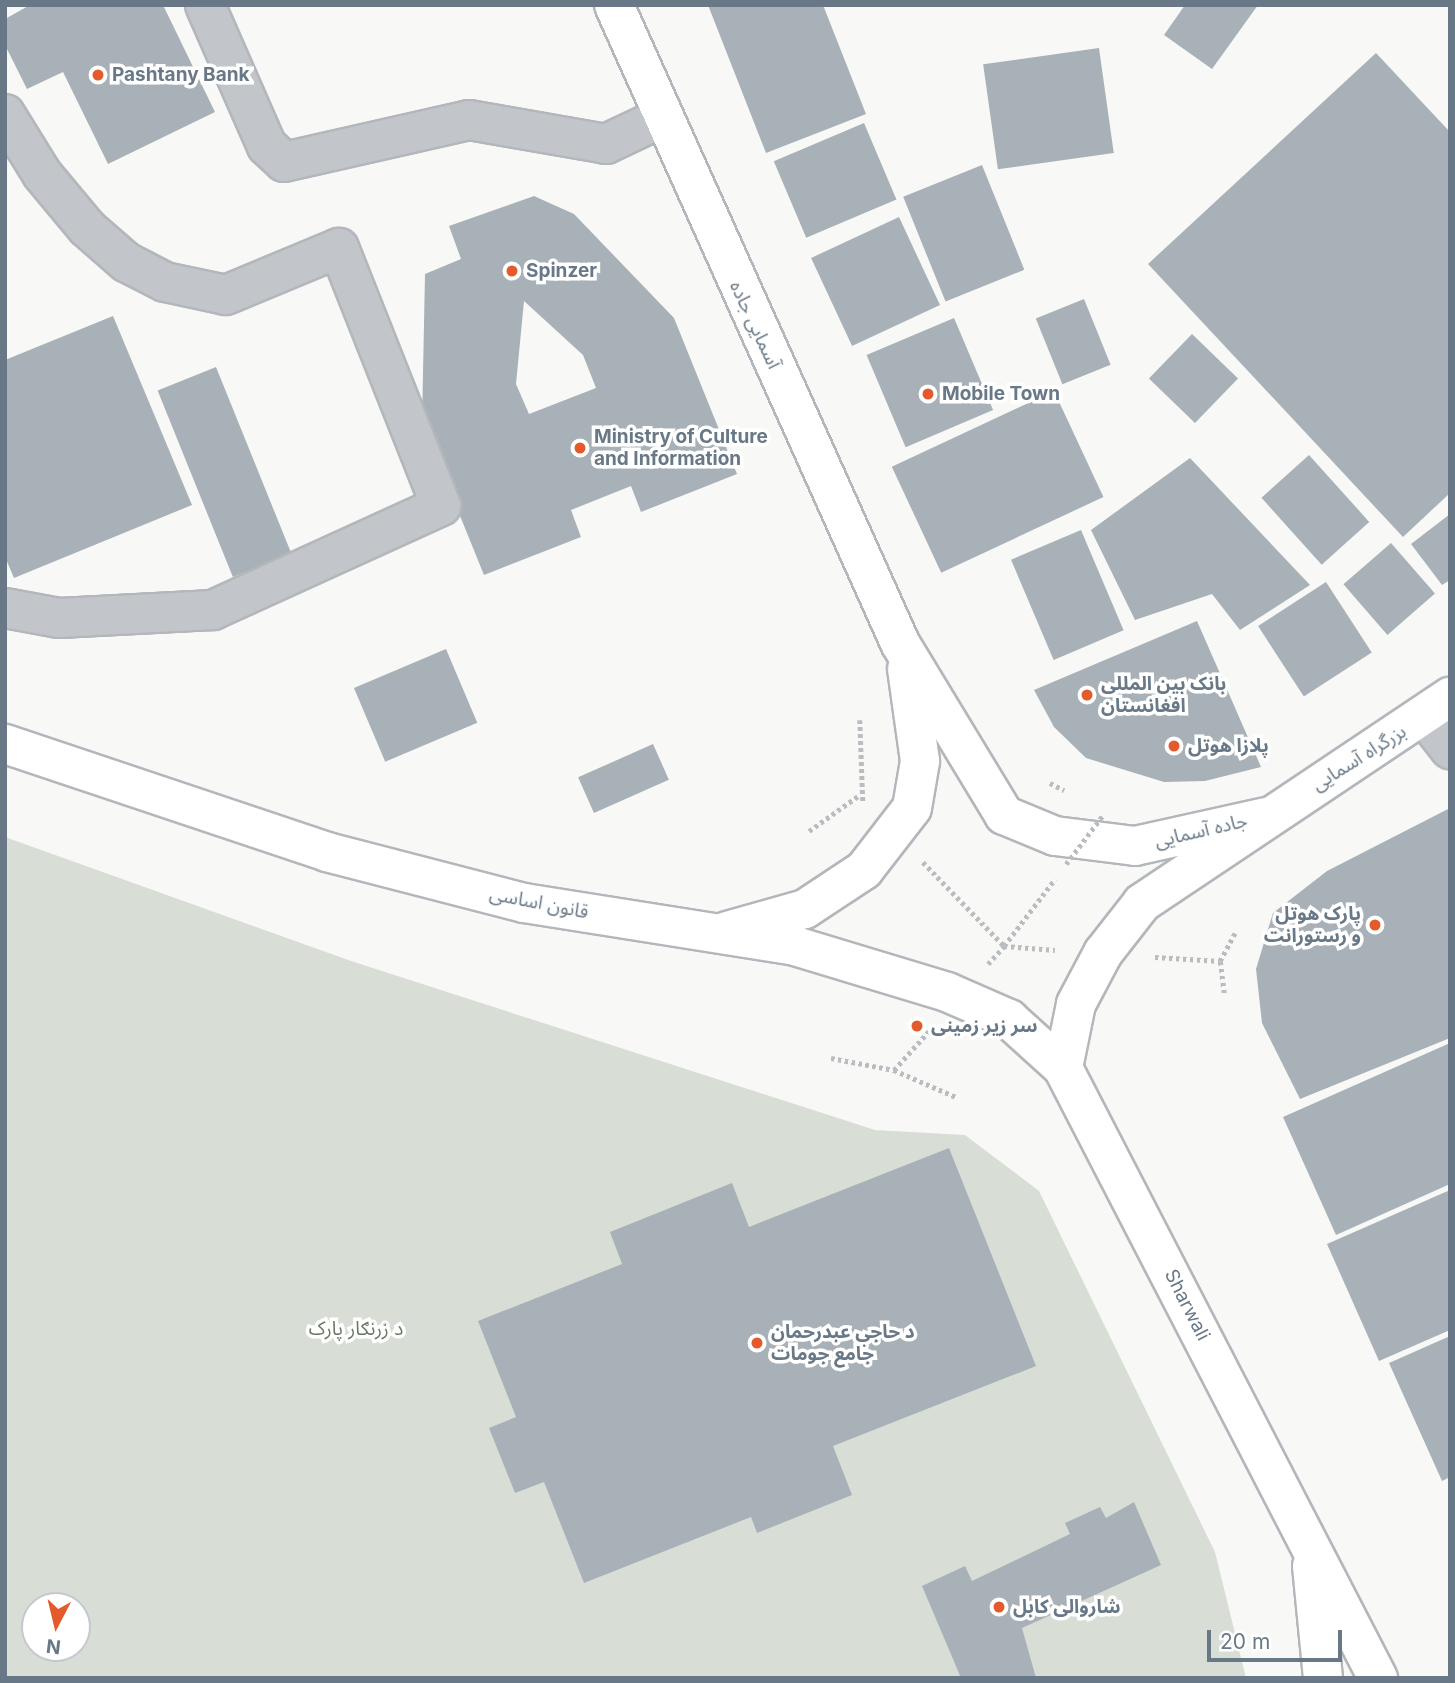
<!DOCTYPE html>
<html>
<head>
<meta charset="utf-8">
<style>
  body { margin:0 }
  #map { position:relative; width:1455px; height:1683px; overflow:hidden; background:#f8f9f6; font-family:Inter,"Noto Sans Arabic",sans-serif }
  div>[style] { position:absolute }
  .green>* { inset:0; background:#d8ddd5 }
  .building>* { inset:0; background:#a8b1b7; transform-origin:0 0 }
  .path>* { height:4.5px; margin-top:-2.25px; transform-origin:0; background:repeating-linear-gradient(90deg,#babdc0 0 3.5px,transparent 0 7px) }
  .roads { filter:drop-shadow(2px 0 #b3b7bb) drop-shadow(-2px 0 #b3b7bb) drop-shadow(0 2px #b3b7bb) drop-shadow(0 -2px #b3b7bb) }
  .minor>* { height:38px; margin:-19px; padding:0 19px; transform-origin:19px; border-radius:19px; background:#c2c6ca }
  .highway>* { height:38px; margin:-19px; padding:0 19px; transform-origin:19px; border-radius:19px; background:#fff }
  .path-bridge>* { height:4.5px; margin-top:-2.25px; transform-origin:0; background:repeating-linear-gradient(90deg,#babdc0 0 3.5px,transparent 0 7px) }
  .dots>* { width:19px; height:19px; translate:-50% -50%; box-sizing:border-box; border:4px solid #fff; border-radius:50% }
  span { translate:-50% -50%; white-space:nowrap; text-align:center; line-height:1.15; -webkit-text-stroke:7px #fff; paint-order:stroke }
  .poi-label { font-size:19px; color:#687887; font-weight:700 }
  .left { translate:0 -50%; text-align:left }
  .right { translate:-100% -50%; text-align:right }
  .street-label { font-size:19px; color:#687887 }
  .park-label { font-size:19px; color:#667962 }
  .frame { position:absolute; inset:0; border:7px solid #687887; pointer-events:none }
  .north { position:absolute; left:21px; top:1592px; width:70px; height:70px; box-sizing:border-box; background:#fff; border:2px solid #c3c9cf; border-radius:50%; rotate:187deg; font-size:19px; font-weight:700; line-height:28px; text-align:center; color:#687887 }
  .north::after { content:''; display:block; margin:auto; width:24px; height:32px; background:#e35b2c; clip-path:polygon(50% 0,100% 100%,50% 72%,0 100%) }
  .scale { position:absolute; left:1207px; top:1630px; width:135px; height:32px; box-sizing:border-box; border:4px solid #687887; border-top:0; padding-left:9px; font-size:21px; line-height:24px; white-space:nowrap; color:#687887; -webkit-text-stroke:5px #fff; paint-order:stroke }
</style>
</head>
<body>
<div id="map">
  <div class="green">
    <i style="clip-path:polygon(evenodd,5px 837px,351px 961px,875px 1130px,965px 1135px,1039px 1191px,1215px 1552px,1246px 1678px,5px 1678px,5px 837px,35px 1606px,77px 1606px,77px 1648px,35px 1648px,35px 1606px)"></i>
  </div>
  <div class="building">
    <i style="clip-path:polygon(30px 5px,163px 5px,215px 112px,108px 164px,63px 72px,27px 89px,5px 45px,5px 19px)"></i>
    <i style="clip-path:polygon(708px 5px,823px 5px,866px 114px,766px 153px)"></i>
    <i style="clip-path:polygon(1185px 5px,1258px 5px,1212px 69px,1164px 35px)"></i>
    <i style="left:1099px;top:48px;width:106px;height:117px;rotate:82deg"></i>
    <i style="clip-path:polygon(1376px 53px,1450px 132px,1450px 493px,1403px 537px,1148px 264px)"></i>
    <i style="left:864px;top:123px;width:83px;height:98px;rotate:67deg"></i>
    <i style="left:982px;top:165px;width:113px;height:85px;rotate:68deg"></i>
    <i style="clip-path:polygon(evenodd,534px 196px,574px 214px,674px 318px,737px 474px,641px 512px,631px 486px,571px 510px,581px 537px,484px 575px,422px 422px,425px 274px,461px 259px,449px 226px,534px 196px,524px 301px,583px 355px,596px 388px,529px 414px,516px 384px,524px 301px)"></i>
    <i style="left:899px;top:217px;width:97px;height:97px;rotate:65deg"></i>
    <i style="left:1084px;top:299px;width:71px;height:52px;rotate:68deg"></i>
    <i style="clip-path:polygon(113px 316px,192px 505px,14px 578px,5px 557px,5px 360px)"></i>
    <i style="left:954px;top:318px;width:100px;height:95px;rotate:67deg"></i>
    <i style="left:1192px;top:334px;width:64px;height:62px;rotate:44deg"></i>
    <i style="left:216px;top:367px;width:201px;height:63px;rotate:68deg"></i>
    <i style="left:1054px;top:391px;width:117px;height:179px;rotate:65deg"></i>
    <i style="left:1309px;top:455px;width:90px;height:64px;rotate:48deg"></i>
    <i style="clip-path:polygon(1190px 458px,1310px 585px,1240px 630px,1212px 594px,1135px 620px,1091px 530px)"></i>
    <i style="clip-path:polygon(1450px 514px,1450px 580px,1442px 585px,1411px 544px)"></i>
    <i style="left:1081px;top:530px;width:109px;height:76px;rotate:67deg"></i>
    <i style="left:1391px;top:543px;width:67px;height:63px;rotate:49deg"></i>
    <i style="left:1326px;top:582px;width:84px;height:81px;rotate:57deg"></i>
    <i style="clip-path:polygon(1197px 621px,1261px 767px,1205px 781px,1164px 782px,1086px 758px,1054px 727px,1034px 690px)"></i>
    <i style="left:446px;top:649px;width:80px;height:100px;rotate:67deg"></i>
    <i style="left:653px;top:744px;width:39px;height:82px;rotate:66deg"></i>
    <i style="clip-path:polygon(1450px 808px,1450px 1038px,1300px 1099px,1262px 1023px,1256px 969px,1273px 913px,1327px 871px)"></i>
    <i style="clip-path:polygon(1450px 1043px,1450px 1184px,1336px 1235px,1283px 1117px)"></i>
    <i style="clip-path:polygon(949px 1148px,1036px 1366px,833px 1446px,852px 1495px,757px 1533px,751px 1517px,584px 1583px,544px 1482px,515px 1493px,489px 1428px,516px 1417px,478px 1321px,622px 1264px,610px 1232px,732px 1183px,749px 1227px)"></i>
    <i style="clip-path:polygon(1450px 1190px,1450px 1330px,1379px 1361px,1327px 1244px)"></i>
    <i style="clip-path:polygon(1450px 1336px,1450px 1477px,1442px 1481px,1389px 1363px)"></i>
    <i style="clip-path:polygon(1134px 1502px,1161px 1565px,1022px 1628px,1036px 1678px,961px 1678px,922px 1586px,965px 1566px,972px 1581px,1070px 1534px,1065px 1523px,1100px 1507px,1106px 1518px)"></i>
  </div>
  <div class="path">
    <i style="left:860px;top:720px;width:81px;rotate:87.9deg"></i>
    <i style="left:1050px;top:783px;width:16px;rotate:27deg"></i>
    <i style="left:809px;top:831px;width:60px;rotate:-35.5deg"></i>
    <i style="left:923px;top:862px;width:117px;rotate:46deg"></i>
    <i style="left:1004px;top:946px;width:84px;rotate:-52.7deg"></i>
    <i style="left:1155px;top:957px;width:65px;rotate:3.5deg"></i>
    <i style="left:988px;top:964px;width:24px;rotate:-48deg"></i>
    <i style="left:1004px;top:946px;width:51px;rotate:4.5deg"></i>
    <i style="left:1224px;top:993px;width:32px;rotate:-97deg"></i>
    <i style="left:1220px;top:961px;width:34px;rotate:-62deg"></i>
    <i style="left:831px;top:1058px;width:64px;rotate:10.8deg"></i>
    <i style="left:894px;top:1070px;width:68px;rotate:23.5deg"></i>
    <i style="left:894px;top:1070px;width:52px;rotate:-48.1deg"></i>
  </div>
  <div class="roads">
    <div class="minor">
      <i style="left:205px;top:5px;width:154px;rotate:66.3deg"></i>
      <i style="left:267px;top:146px;width:23px;rotate:43deg"></i>
      <i style="left:284px;top:162px;width:190px;rotate:-12.8deg"></i>
      <i style="left:469px;top:120px;width:139px;rotate:9.9deg"></i>
      <i style="left:606px;top:144px;width:61px;rotate:-25.3deg"></i>
      <i style="left:5px;top:114px;width:70px;rotate:58.3deg"></i>
      <i style="left:42px;top:174px;width:70px;rotate:50.2deg"></i>
      <i style="left:87px;top:228px;width:52px;rotate:41.1deg"></i>
      <i style="left:126px;top:262px;width:44px;rotate:27.1deg"></i>
      <i style="left:165px;top:282px;width:62px;rotate:12deg"></i>
      <i style="left:226px;top:295px;width:122px;rotate:-22.6deg"></i>
      <i style="left:339px;top:248px;width:277px;rotate:68.4deg"></i>
      <i style="left:441px;top:506px;width:251px;rotate:155.5deg"></i>
      <i style="left:213px;top:610px;width:154px;rotate:177deg"></i>
      <i style="left:59px;top:618px;width:55px;rotate:-169.5deg"></i>
      <i style="left:1425px;top:717px;width:41px;rotate:52deg"></i>
    </div>
    <div class="highway">
      <i style="left:614px;top:5px;width:699px;rotate:65.85deg"></i>
      <i style="left:900px;top:643px;width:201px;rotate:58.8deg"></i>
      <i style="left:1004px;top:815px;width:55px;rotate:22.4deg"></i>
      <i style="left:1055px;top:836px;width:81px;rotate:7.1deg"></i>
      <i style="left:1135px;top:846px;width:134px;rotate:-12.5deg"></i>
      <i style="left:5px;top:744px;width:340px;rotate:18.5deg"></i>
      <i style="left:327px;top:852px;width:203px;rotate:14.5deg"></i>
      <i style="left:524px;top:903px;width:274px;rotate:9deg"></i>
      <i style="left:795px;top:946px;width:159px;rotate:16.8deg"></i>
      <i style="left:947px;top:992px;width:68px;rotate:23.5deg"></i>
      <i style="left:1009px;top:1019px;width:73px;rotate:42.2deg"></i>
      <i style="left:1063px;top:1068px;width:687px;rotate:62.69deg"></i>
      <i style="left:727px;top:931px;width:81px;rotate:-15.8deg"></i>
      <i style="left:805px;top:909px;width:71px;rotate:-33.5deg"></i>
      <i style="left:864px;top:870px;width:78px;rotate:-52.3deg"></i>
      <i style="left:912px;top:808px;width:48px;rotate:-80.3deg"></i>
      <i style="left:920px;top:761px;width:93px;rotate:-98deg"></i>
      <i style="left:1063px;top:1068px;width:65px;rotate:-78.5deg"></i>
      <i style="left:1076px;top:1004px;width:58px;rotate:-62.1deg"></i>
      <i style="left:1103px;top:953px;width:63px;rotate:-52deg"></i>
      <i style="left:1142px;top:903px;width:371px;rotate:-33.8deg"></i>
      <i style="left:1312px;top:1566px;width:113px;rotate:84.4deg"></i>
    </div>
  </div>
  <div class="path-bridge">
    <i style="left:1066px;top:864px;width:61px;rotate:-52.9deg"></i>
  </div>
  <div class="dots">
    <i style="left:98px;top:75px;background:#e35b2c"></i>
    <i style="left:512px;top:271px;background:#e35b2c"></i>
    <i style="left:928px;top:394px;background:#e35b2c"></i>
    <i style="left:580px;top:448px;background:#e35b2c"></i>
    <i style="left:1087px;top:695px;background:#e35b2c"></i>
    <i style="left:1174px;top:746px;background:#e35b2c"></i>
    <i style="left:1375px;top:925px;background:#e35b2c"></i>
    <i style="left:917px;top:1026px;background:#e35b2c"></i>
    <i style="left:757px;top:1343px;background:#e35b2c"></i>
    <i style="left:999px;top:1607px;background:#e35b2c"></i>
  </div>
  <div class="poi-label">
    <span class="left" style="left:112px;top:75px">Pashtany Bank</span>
    <span class="left" style="left:526px;top:271px">Spinzer</span>
    <span class="left" style="left:942px;top:394px">Mobile Town</span>
    <span class="left" style="left:594px;top:448px">Ministry of Culture<br>and Information</span>
    <span class="left" style="left:1101px;top:695px">بانک بین المللی<br>افغانستان</span>
    <span class="left" style="left:1188px;top:746px">پلازا هوتل</span>
    <span class="right" style="left:1361px;top:925px">پارک هوتل<br>و رستورانت</span>
    <span class="left" style="left:931px;top:1026px">سر زیر زمینی</span>
    <span class="left" style="left:771px;top:1343px">د حاجي عبدرحمان<br>جامع جومات</span>
    <span class="left" style="left:1013px;top:1607px">شاروالی کابل</span>
  </div>
  <div class="street-label">
    <span style="left:755px;top:325px;rotate:65deg">آسمایی جاده</span>
    <span style="left:1359px;top:758px;rotate:-32deg">بزرگراه آسمایی</span>
    <span style="left:1201px;top:831px;rotate:-13deg">جاده آسمایی</span>
    <span style="left:539px;top:903px;rotate:11deg">قانون اساسی</span>
    <span style="left:1187px;top:1305px;rotate:63deg">Sharwali</span>
  </div>
  <div class="park-label">
    <span style="left:356px;top:1329px">د زرنګار پارک</span>
  </div>
  <div class="frame"></div>
  <div class="north">N</div>
  <div class="scale">20 m</div>
</div>
</body>
</html>
